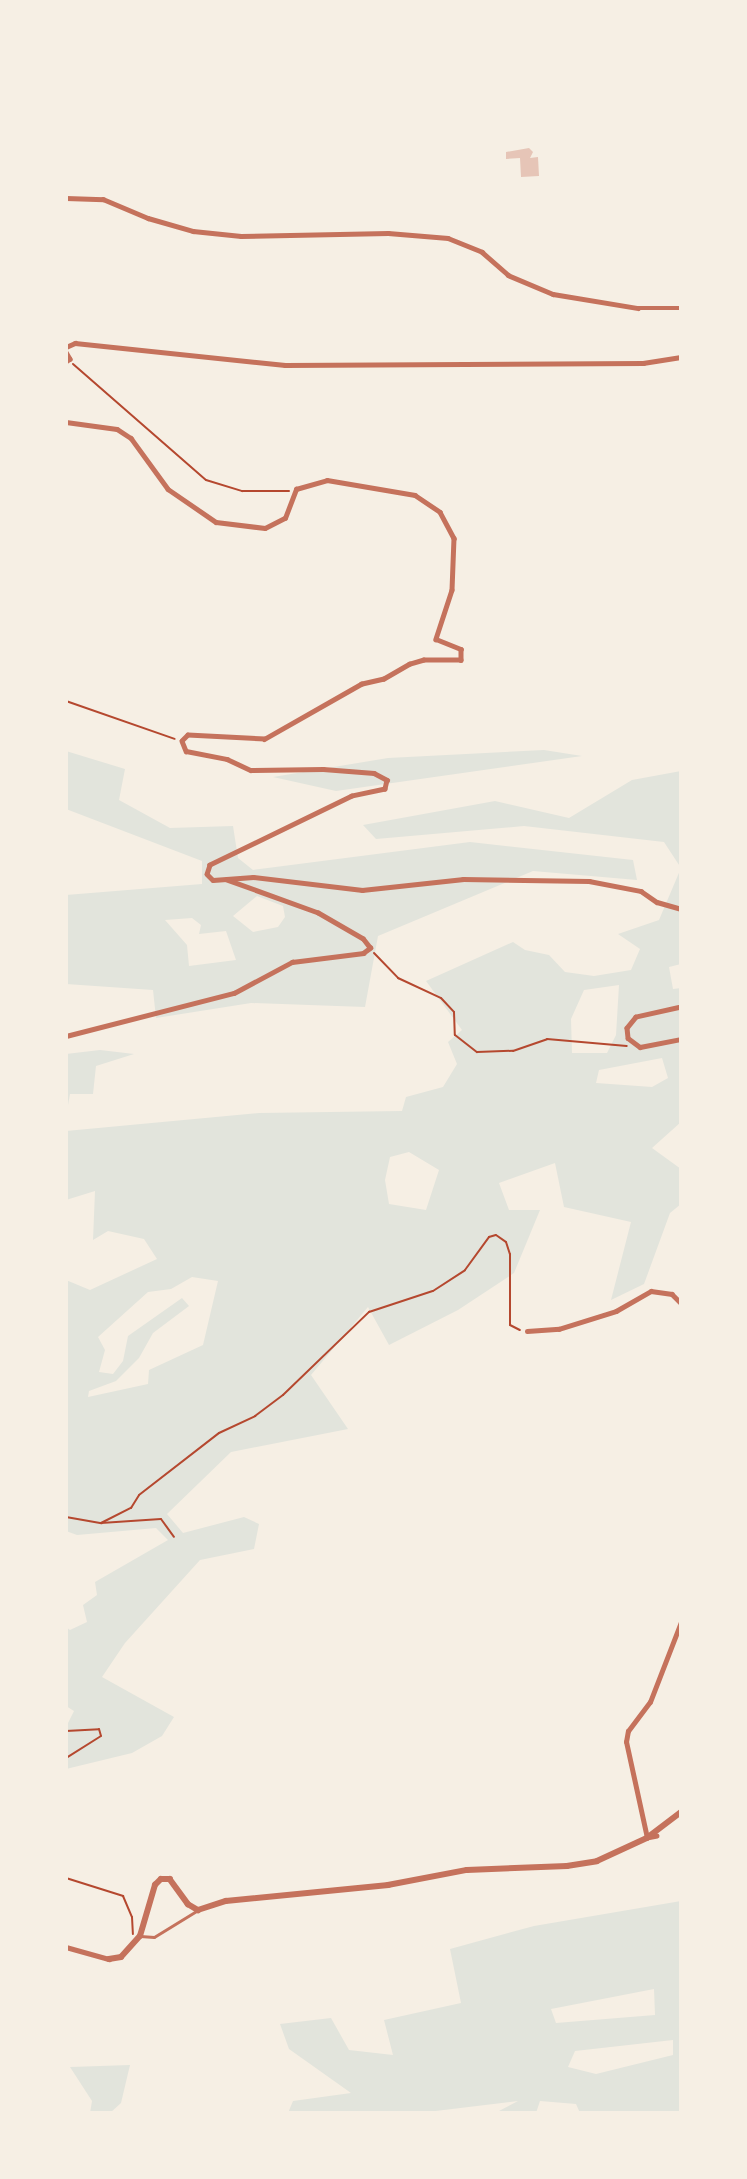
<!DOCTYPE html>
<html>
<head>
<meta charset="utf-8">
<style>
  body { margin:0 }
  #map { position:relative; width:747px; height:2179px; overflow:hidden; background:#f6efe4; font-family:"Noto Sans",sans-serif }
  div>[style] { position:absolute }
  .green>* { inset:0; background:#e2e4dc }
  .building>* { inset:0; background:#e6c5b7 }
  .path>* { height:2px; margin:-1px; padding:0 1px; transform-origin:1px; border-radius:1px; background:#b5482f }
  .pedestrian>* { height:3px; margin:-1.5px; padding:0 1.5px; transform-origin:1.5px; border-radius:1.5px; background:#c5725c }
  .minor>* { height:4.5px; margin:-2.25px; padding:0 2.25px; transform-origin:2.25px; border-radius:2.25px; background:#c5725c }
  .tertiary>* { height:5.5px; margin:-2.75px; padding:0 2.75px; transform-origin:2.75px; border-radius:2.75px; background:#c5725c }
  span { translate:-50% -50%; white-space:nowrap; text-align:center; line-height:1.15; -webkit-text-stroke:5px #f6efe4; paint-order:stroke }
  .frame { position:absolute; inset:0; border:68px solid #f6efe4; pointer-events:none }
</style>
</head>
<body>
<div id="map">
  <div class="green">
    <i style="clip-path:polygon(544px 750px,582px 756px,336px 791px,273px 777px,388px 758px)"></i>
    <i style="clip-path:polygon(evenodd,66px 751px,125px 769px,119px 800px,170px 828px,233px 826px,238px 858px,253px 870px,470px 842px,633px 860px,637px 880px,533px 871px,378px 936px,365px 1007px,251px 1003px,156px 1018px,153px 990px,66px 984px,66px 895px,202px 884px,202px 861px,66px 809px,66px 751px,257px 896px,283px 906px,285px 917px,278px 927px,253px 932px,233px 916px,257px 896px,66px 751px,192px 918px,201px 925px,199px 934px,226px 931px,236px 960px,189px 966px,187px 945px,165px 920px,192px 918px)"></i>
    <i style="clip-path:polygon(681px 771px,681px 868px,664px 842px,524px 826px,376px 839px,363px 825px,495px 801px,569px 818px,632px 780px)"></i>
    <i style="clip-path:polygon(evenodd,681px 868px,681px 964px,669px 967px,673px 989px,681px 988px,681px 1122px,652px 1148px,681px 1169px,681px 1204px,670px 1213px,644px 1284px,611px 1300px,631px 1222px,564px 1207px,555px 1163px,499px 1183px,509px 1210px,540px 1210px,514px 1273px,458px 1310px,389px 1345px,368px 1307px,311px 1375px,348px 1429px,231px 1452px,167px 1514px,183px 1533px,244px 1517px,259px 1524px,254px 1549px,200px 1560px,125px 1643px,102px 1677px,174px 1717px,162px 1736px,132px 1753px,66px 1769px,66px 1727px,74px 1711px,66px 1706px,66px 1627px,70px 1630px,87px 1622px,83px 1605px,97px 1595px,95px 1582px,168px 1540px,156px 1528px,77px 1535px,66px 1531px,66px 1280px,90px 1290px,157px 1259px,144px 1239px,108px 1231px,93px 1240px,95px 1191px,66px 1200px,66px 1131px,259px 1113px,402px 1111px,406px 1097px,443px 1087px,457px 1064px,448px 1042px,462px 1030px,426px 981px,513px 942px,525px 950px,549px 955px,565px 972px,594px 976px,631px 970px,640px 949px,618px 934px,659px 920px,681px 868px,619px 985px,616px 1035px,607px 1053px,572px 1053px,571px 1019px,584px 990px,619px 985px,681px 868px,662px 1058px,668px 1078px,652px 1087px,596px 1083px,599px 1070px,662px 1058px,681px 868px,409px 1152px,439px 1170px,426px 1210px,389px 1204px,385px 1180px,390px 1157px,409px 1152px,681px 868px,192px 1277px,218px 1281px,203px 1345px,149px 1370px,148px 1384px,88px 1397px,89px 1391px,116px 1381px,139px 1358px,153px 1333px,189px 1306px,182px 1298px,128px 1336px,123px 1361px,113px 1374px,99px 1372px,105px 1350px,98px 1337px,148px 1292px,171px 1289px,192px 1277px)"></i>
    <i style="clip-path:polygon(100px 1050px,134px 1054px,96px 1066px,93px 1094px,70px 1094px,66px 1116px,66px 1054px)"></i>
    <i style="clip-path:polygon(evenodd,681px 1901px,681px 2113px,580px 2113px,576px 2104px,540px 2101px,536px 2113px,499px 2111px,518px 2101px,419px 2113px,288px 2113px,293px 2101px,351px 2093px,289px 2049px,280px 2024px,331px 2018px,349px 2050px,393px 2055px,384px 2020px,461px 2003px,450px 1949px,534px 1926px,681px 1901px,654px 1989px,655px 2015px,556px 2023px,551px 2009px,654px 1989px,681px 1901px,673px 2040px,673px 2055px,596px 2074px,568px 2067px,575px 2051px,673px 2040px)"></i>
    <i style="clip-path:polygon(130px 2065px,121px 2103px,110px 2113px,90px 2113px,92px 2101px,70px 2067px)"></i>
  </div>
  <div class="building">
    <i style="clip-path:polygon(529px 148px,533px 152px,530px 158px,538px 157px,539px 176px,521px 177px,520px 158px,506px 159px,506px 152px)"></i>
  </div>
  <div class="path">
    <i style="left:73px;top:364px;width:176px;rotate:41.1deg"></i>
    <i style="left:206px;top:480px;width:38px;rotate:17deg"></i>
    <i style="left:242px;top:491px;width:47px"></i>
    <i style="left:66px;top:701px;width:115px;rotate:19.2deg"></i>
    <i style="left:374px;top:953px;width:35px;rotate:46deg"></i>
    <i style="left:398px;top:978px;width:47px;rotate:24.9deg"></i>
    <i style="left:441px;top:998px;width:19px;rotate:47deg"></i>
    <i style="left:454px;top:1012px;width:23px;rotate:88deg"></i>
    <i style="left:455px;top:1035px;width:28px;rotate:38deg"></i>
    <i style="left:477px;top:1052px;width:36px;rotate:-2deg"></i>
    <i style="left:513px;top:1051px;width:36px;rotate:-19deg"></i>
    <i style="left:547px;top:1039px;width:80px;rotate:5deg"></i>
    <i style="left:66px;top:1517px;width:36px;rotate:10deg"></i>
    <i style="left:101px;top:1523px;width:60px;rotate:-3.8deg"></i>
    <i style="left:161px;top:1519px;width:22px;rotate:54deg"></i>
    <i style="left:101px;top:1523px;width:34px;rotate:-27deg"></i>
    <i style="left:131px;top:1508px;width:15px;rotate:-58deg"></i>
    <i style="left:139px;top:1495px;width:101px;rotate:-37.8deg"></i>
    <i style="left:219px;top:1433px;width:40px;rotate:-25deg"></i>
    <i style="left:255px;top:1416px;width:35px;rotate:-37deg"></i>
    <i style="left:283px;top:1395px;width:120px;rotate:-44deg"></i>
    <i style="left:369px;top:1312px;width:67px;rotate:-18.2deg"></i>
    <i style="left:433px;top:1291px;width:38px;rotate:-33deg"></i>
    <i style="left:465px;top:1270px;width:41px;rotate:-54deg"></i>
    <i style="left:489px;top:1237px;width:7px;rotate:-16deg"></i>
    <i style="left:496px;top:1235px;width:12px;rotate:35deg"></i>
    <i style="left:506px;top:1242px;width:13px;rotate:72deg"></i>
    <i style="left:510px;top:1254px;width:71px;rotate:90deg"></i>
    <i style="left:510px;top:1325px;width:11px;rotate:27deg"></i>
    <i style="left:66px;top:1731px;width:33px;rotate:-3deg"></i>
    <i style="left:99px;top:1729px;width:7px;rotate:74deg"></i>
    <i style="left:101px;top:1736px;width:41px;rotate:147.8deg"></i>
    <i style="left:66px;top:1878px;width:60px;rotate:17.5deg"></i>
    <i style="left:123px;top:1896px;width:23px;rotate:67deg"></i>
    <i style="left:132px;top:1917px;width:17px;rotate:87deg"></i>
  </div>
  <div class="pedestrian">
    <i style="left:140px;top:1936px;width:14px;rotate:4deg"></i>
    <i style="left:154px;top:1937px;width:52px;rotate:-31.5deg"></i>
  </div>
  <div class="minor">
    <i style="left:66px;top:198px;width:37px;rotate:2deg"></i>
    <i style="left:103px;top:199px;width:49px;rotate:22.9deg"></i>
    <i style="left:148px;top:218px;width:47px;rotate:16.1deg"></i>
    <i style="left:193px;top:231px;width:48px;rotate:5.9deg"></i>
    <i style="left:241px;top:236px;width:147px;rotate:-1.2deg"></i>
    <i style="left:388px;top:233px;width:60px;rotate:4.8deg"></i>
    <i style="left:448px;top:238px;width:37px;rotate:22deg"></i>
    <i style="left:482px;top:252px;width:35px;rotate:41deg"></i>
    <i style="left:508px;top:275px;width:49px;rotate:22.9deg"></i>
    <i style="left:553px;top:294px;width:86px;rotate:9.4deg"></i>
    <i style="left:638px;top:308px;width:43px"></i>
    <i style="left:66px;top:347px;width:10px;rotate:-24deg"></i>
    <i style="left:75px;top:343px;width:211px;rotate:6deg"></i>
    <i style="left:285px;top:365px;width:358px;rotate:-0.3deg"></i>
    <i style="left:643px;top:363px;width:38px;rotate:-9deg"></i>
    <i style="left:66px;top:352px;width:8px;rotate:60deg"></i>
    <i style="left:70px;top:359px;width:5px;rotate:143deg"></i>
    <i style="left:66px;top:422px;width:51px;rotate:7.8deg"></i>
    <i style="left:117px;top:429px;width:17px;rotate:33deg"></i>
    <i style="left:131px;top:438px;width:63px;rotate:54deg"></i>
    <i style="left:168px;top:489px;width:58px;rotate:34.5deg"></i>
    <i style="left:216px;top:522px;width:49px;rotate:7deg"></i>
    <i style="left:265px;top:528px;width:22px;rotate:-27deg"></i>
    <i style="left:285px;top:518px;width:31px;rotate:-69deg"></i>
    <i style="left:296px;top:489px;width:32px;rotate:-16deg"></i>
    <i style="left:327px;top:480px;width:89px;rotate:9.7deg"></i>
    <i style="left:415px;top:495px;width:30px;rotate:34deg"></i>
    <i style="left:440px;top:512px;width:30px;rotate:62deg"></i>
    <i style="left:454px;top:538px;width:52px;rotate:92.2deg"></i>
    <i style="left:452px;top:590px;width:52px;rotate:108.1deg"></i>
    <i style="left:436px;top:639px;width:27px;rotate:22deg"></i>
    <i style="left:461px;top:649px;width:11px;rotate:90deg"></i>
    <i style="left:461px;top:660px;width:37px;rotate:180deg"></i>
    <i style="left:424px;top:660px;width:15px;rotate:164deg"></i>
    <i style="left:410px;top:664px;width:30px;rotate:150deg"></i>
    <i style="left:384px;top:679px;width:23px;rotate:167deg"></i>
    <i style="left:362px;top:684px;width:112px;rotate:150.4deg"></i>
    <i style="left:265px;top:739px;width:77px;rotate:-177deg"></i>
    <i style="left:188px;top:735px;width:8px;rotate:135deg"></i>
    <i style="left:182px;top:741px;width:11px;rotate:68deg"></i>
    <i style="left:186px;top:751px;width:42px;rotate:11deg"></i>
    <i style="left:227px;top:759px;width:26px;rotate:25deg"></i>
    <i style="left:251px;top:770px;width:72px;rotate:-0.8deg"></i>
    <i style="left:323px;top:769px;width:51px;rotate:4.5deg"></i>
    <i style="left:374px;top:773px;width:15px;rotate:28deg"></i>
    <i style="left:387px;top:780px;width:9px;rotate:103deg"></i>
    <i style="left:385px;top:789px;width:34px;rotate:168deg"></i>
    <i style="left:352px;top:796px;width:158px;rotate:154.1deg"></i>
    <i style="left:210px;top:865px;width:9px;rotate:108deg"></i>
    <i style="left:207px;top:874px;width:8px;rotate:45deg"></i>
    <i style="left:213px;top:880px;width:40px;rotate:-4.3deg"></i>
    <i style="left:253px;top:877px;width:110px;rotate:6.8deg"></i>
    <i style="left:362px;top:890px;width:102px;rotate:-6.2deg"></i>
    <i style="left:463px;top:879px;width:126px;rotate:0.9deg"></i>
    <i style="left:589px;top:881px;width:53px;rotate:10.9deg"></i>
    <i style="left:641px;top:891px;width:19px;rotate:35deg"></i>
    <i style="left:657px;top:902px;width:25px;rotate:16deg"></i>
    <i style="left:681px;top:1007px;width:46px;rotate:167.5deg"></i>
    <i style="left:636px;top:1017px;width:14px;rotate:129deg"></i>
    <i style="left:627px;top:1028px;width:10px;rotate:84deg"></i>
    <i style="left:628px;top:1038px;width:15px;rotate:37deg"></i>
    <i style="left:640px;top:1047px;width:42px;rotate:-11deg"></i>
    <i style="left:66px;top:1036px;width:173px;rotate:-14.4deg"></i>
    <i style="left:234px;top:993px;width:66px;rotate:-28.1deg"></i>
    <i style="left:292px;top:962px;width:72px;rotate:-7.2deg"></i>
    <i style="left:363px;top:953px;width:9px;rotate:-36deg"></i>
    <i style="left:370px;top:948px;width:11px;rotate:-128deg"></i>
    <i style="left:363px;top:939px;width:52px;rotate:-150deg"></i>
    <i style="left:318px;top:913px;width:97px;rotate:-160.1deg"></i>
    <i style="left:527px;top:1331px;width:32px;rotate:-4deg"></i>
    <i style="left:559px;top:1329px;width:60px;rotate:-17.5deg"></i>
    <i style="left:616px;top:1311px;width:40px;rotate:-29.7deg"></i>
    <i style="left:651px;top:1291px;width:21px;rotate:8deg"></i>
    <i style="left:672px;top:1294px;width:13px;rotate:45deg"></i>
    <i style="left:657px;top:1836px;width:10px;rotate:169deg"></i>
    <i style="left:647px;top:1838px;width:98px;rotate:-102.3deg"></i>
    <i style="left:626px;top:1742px;width:11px;rotate:-80deg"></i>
    <i style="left:628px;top:1731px;width:36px;rotate:-53deg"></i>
    <i style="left:650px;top:1702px;width:86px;rotate:-68.8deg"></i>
    <i style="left:66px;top:1947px;width:45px;rotate:15.6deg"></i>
  </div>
  <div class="tertiary">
    <i style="left:109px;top:1959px;width:12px;rotate:-9deg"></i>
    <i style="left:121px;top:1957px;width:28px;rotate:-48deg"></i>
    <i style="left:140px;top:1936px;width:53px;rotate:-73.6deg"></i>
    <i style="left:155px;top:1885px;width:8px;rotate:-45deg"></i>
    <i style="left:161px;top:1879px;width:9px"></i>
    <i style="left:170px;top:1879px;width:31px;rotate:54deg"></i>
    <i style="left:188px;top:1904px;width:12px;rotate:31deg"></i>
    <i style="left:198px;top:1910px;width:29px;rotate:-18deg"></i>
    <i style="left:226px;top:1901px;width:163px;rotate:-5.6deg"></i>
    <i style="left:388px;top:1885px;width:80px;rotate:-10.8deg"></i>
    <i style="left:467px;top:1870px;width:100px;rotate:-2.3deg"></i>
    <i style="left:567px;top:1866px;width:30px;rotate:-9deg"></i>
    <i style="left:597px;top:1861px;width:55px;rotate:-24.7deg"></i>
    <i style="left:647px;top:1838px;width:43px;rotate:-37.4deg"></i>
  </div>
  <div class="frame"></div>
</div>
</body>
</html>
